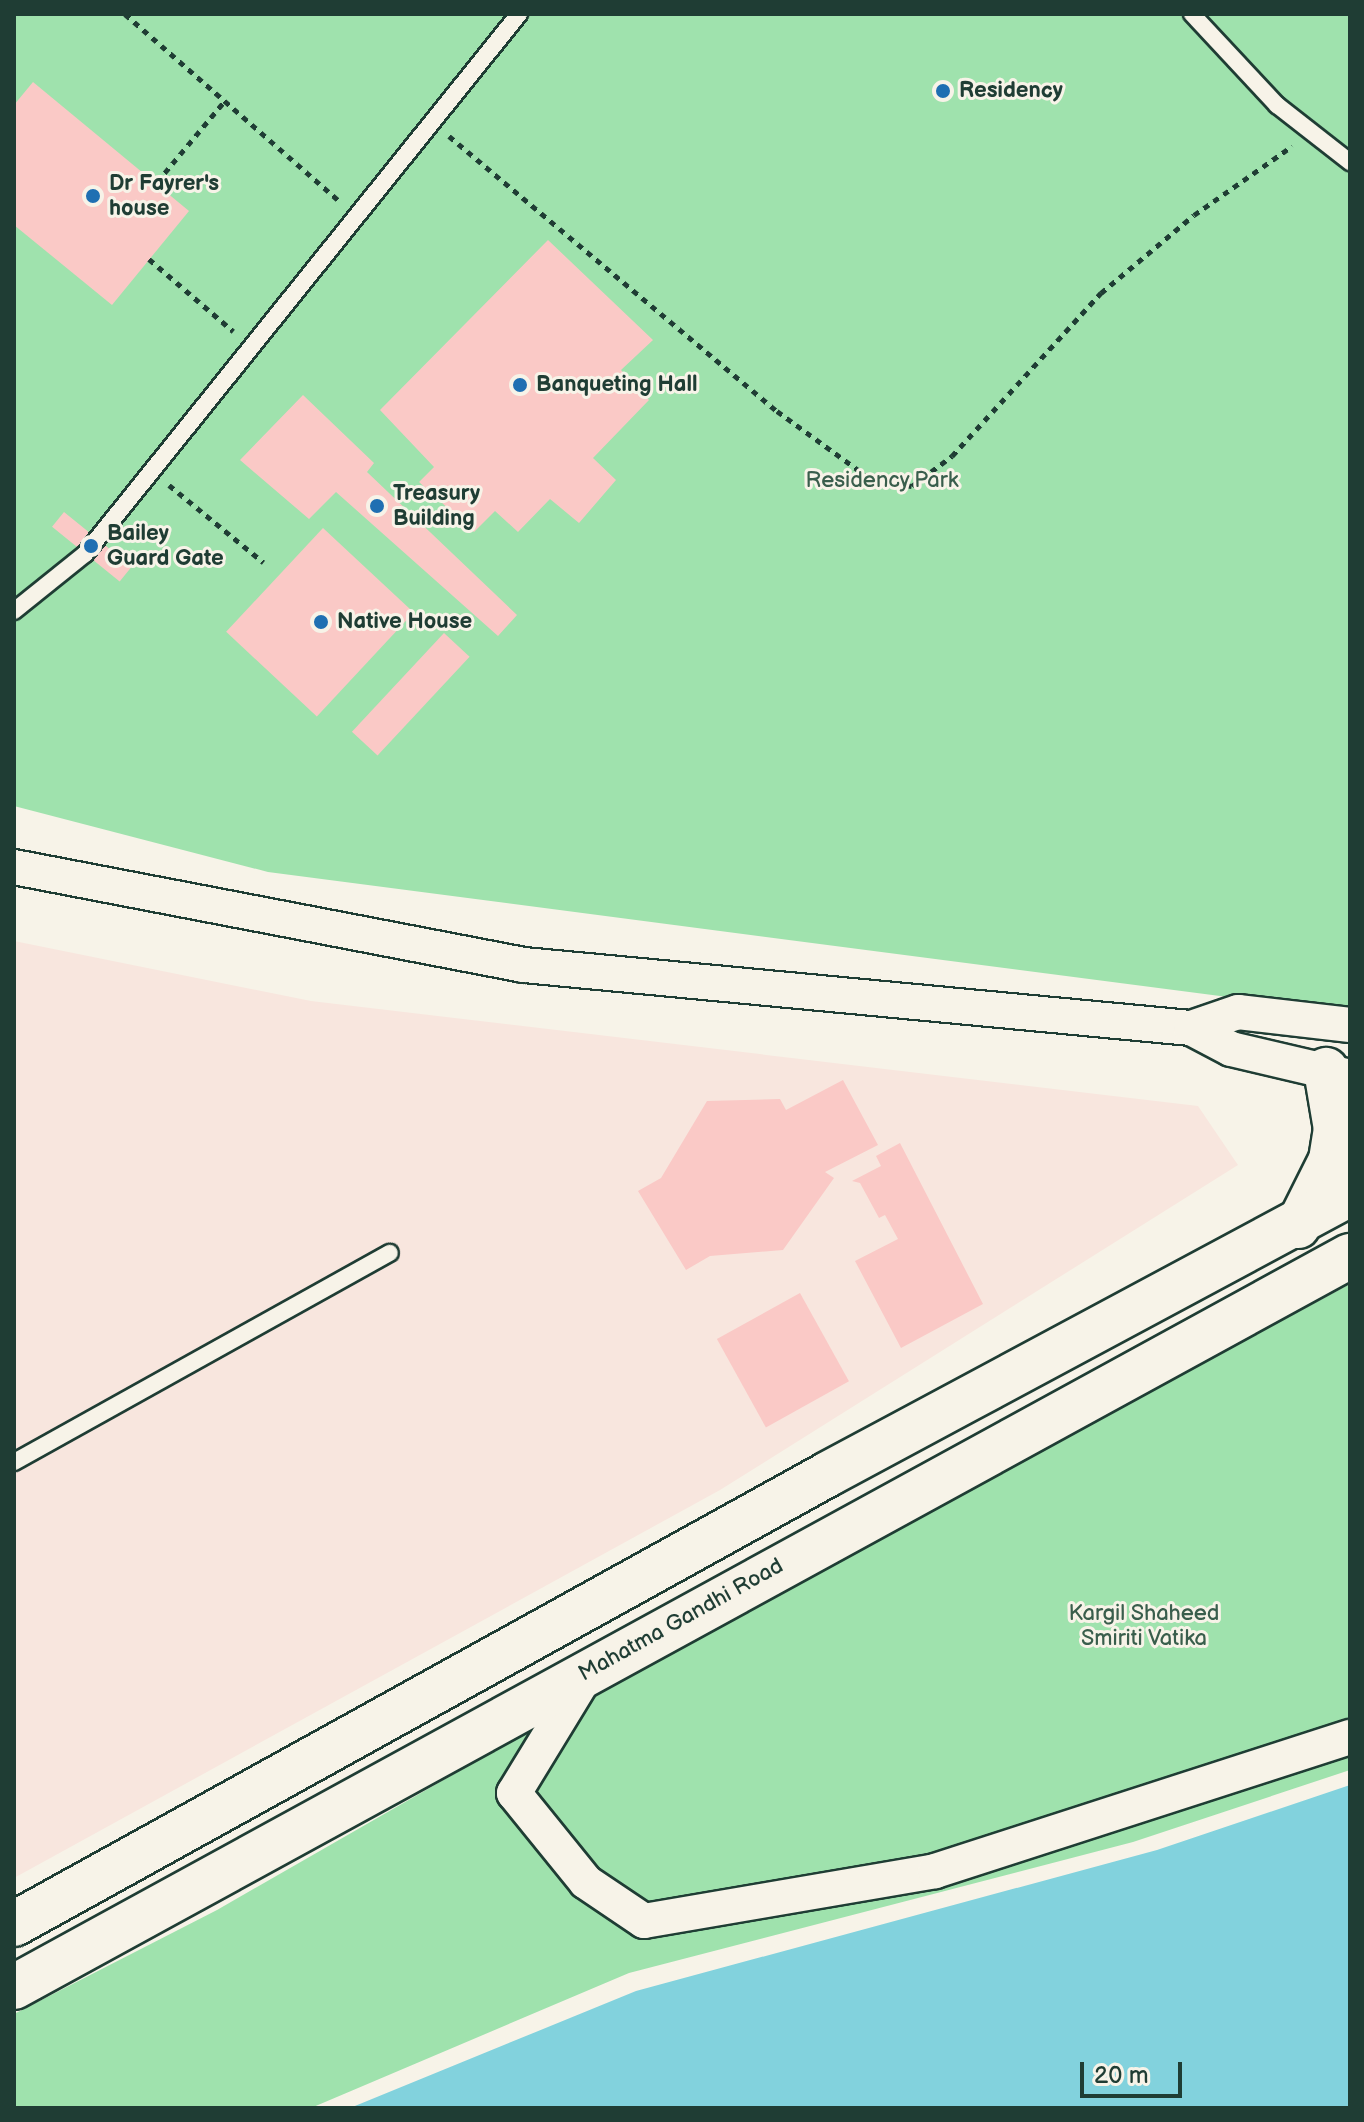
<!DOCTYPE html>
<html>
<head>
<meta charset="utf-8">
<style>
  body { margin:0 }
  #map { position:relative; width:1364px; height:2122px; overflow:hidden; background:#f7f3e8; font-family:"Balsamiq Sans",sans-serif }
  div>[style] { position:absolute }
  .built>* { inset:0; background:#f8e6de }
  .green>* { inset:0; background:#9fe2ad }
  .water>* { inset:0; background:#82d2dd }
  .building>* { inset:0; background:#fac9c6; transform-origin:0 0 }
  .path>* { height:5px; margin-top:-2.5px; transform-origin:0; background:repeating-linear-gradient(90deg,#1f3d34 0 6px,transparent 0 12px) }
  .roads { filter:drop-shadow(2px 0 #1f3d34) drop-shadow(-2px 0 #1f3d34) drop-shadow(0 2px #1f3d34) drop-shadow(0 -2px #1f3d34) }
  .service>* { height:16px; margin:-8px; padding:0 8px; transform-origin:8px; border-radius:8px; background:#f7f3e8 }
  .minor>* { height:34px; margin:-17px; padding:0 17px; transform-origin:17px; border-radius:17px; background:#f7f3e8 }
  .primary>* { height:44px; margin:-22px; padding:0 22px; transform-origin:22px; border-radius:22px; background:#f7f3e8 }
  .dots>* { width:22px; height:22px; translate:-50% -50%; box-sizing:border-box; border:4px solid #f7f3e8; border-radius:50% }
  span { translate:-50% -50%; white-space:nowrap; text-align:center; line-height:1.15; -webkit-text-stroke:6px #f7f3e8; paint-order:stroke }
  .poi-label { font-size:22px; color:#1f3d34; font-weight:700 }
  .left { translate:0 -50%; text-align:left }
  .park-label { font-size:22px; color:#395e4c }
  .street-label { font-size:22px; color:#1f3d34 }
  .frame { position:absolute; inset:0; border:16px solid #1f3d34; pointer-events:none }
  .scale { position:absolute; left:1080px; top:2062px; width:102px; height:36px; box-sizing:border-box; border:4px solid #1f3d34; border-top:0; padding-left:10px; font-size:24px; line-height:28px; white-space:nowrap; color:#1f3d34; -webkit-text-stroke:6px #f7f3e8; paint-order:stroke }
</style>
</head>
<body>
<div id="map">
  <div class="built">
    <i style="clip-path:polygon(14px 941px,311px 1001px,1198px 1106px,1238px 1165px,720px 1490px,14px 1878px)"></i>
  </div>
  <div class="green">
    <i style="clip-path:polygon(14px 14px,1350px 14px,1350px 1013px,268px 872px,14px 806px)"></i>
    <i style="clip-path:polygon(1350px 1284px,1350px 1770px,1133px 1842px,629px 1973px,311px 2108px,14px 2108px,14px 2014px,217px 1910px,710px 1627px)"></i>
  </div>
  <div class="water">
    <i style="clip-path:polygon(1350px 1785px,1350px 2108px,350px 2108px,636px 1991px,1157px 1850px)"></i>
  </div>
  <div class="building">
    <i style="clip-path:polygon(33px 82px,189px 211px,112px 305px,14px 225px,14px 105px)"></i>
    <i style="clip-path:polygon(548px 240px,653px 340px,621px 370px,649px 400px,593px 458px,616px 480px,579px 523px,550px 499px,518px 532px,495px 511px,474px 532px,419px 482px,434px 467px,380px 410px)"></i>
    <i style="clip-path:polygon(303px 395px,374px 463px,367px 472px,517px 615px,498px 636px,336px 492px,309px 519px,240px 460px)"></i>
    <i style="left:64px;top:512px;width:87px;height:19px;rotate:39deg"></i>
    <i style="left:323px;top:528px;width:124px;height:142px;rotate:43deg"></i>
    <i style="left:444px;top:633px;width:35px;height:135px;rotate:43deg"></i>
    <i style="clip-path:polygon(843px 1080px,878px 1145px,825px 1172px,834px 1178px,783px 1250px,710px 1256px,686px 1270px,638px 1191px,661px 1178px,707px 1101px,780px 1099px,786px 1110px)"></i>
    <i style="clip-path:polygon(900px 1143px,983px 1304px,901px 1348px,855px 1261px,898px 1239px,885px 1215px,879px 1218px,860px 1183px,852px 1181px,881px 1166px,876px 1156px)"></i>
    <i style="left:800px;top:1293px;width:101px;height:95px;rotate:61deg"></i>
  </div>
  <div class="path">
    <i style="left:125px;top:14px;width:283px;rotate:41.1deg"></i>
    <i style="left:449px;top:136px;width:428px;rotate:40deg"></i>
    <i style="left:777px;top:411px;width:117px;rotate:36deg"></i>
    <i style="left:872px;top:480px;width:40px;rotate:8.5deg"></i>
    <i style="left:912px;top:486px;width:50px;rotate:-36.9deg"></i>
    <i style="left:952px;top:456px;width:221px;rotate:-47.6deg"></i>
    <i style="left:1101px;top:293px;width:121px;rotate:-40deg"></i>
    <i style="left:1194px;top:215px;width:120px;rotate:-35.1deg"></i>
    <i style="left:157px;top:182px;width:104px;rotate:-50.1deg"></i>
    <i style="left:149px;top:259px;width:111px;rotate:40.6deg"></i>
    <i style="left:169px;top:485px;width:122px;rotate:39.3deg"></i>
  </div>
  <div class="roads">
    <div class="service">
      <i style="left:1192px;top:14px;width:125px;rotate:47deg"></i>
      <i style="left:1277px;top:105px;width:93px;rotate:38deg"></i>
      <i style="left:14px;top:611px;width:91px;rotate:-38.8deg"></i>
      <i style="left:85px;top:554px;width:693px;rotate:-51.21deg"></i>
      <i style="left:14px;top:1462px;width:430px;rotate:-29.1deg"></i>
    </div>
    <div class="minor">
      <i style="left:14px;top:867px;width:519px;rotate:10.88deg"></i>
      <i style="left:524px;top:965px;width:670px;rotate:5.4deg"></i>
      <i style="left:1191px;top:1028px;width:45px;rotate:27.7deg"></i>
      <i style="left:1231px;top:1049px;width:122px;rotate:13.2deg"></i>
      <i style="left:1191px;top:1028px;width:50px;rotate:-18.8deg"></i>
      <i style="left:1238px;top:1012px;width:113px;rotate:6.6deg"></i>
      <i style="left:588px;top:1672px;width:142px;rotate:121.4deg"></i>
      <i style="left:514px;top:1793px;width:114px;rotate:51deg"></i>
      <i style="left:586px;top:1882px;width:70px;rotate:33.9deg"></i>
      <i style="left:644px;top:1921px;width:295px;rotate:-9.7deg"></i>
      <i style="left:935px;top:1871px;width:436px;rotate:-17.9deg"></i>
    </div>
    <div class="primary">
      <i style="left:1298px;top:1226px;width:74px;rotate:-63.4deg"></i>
      <i style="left:1331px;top:1160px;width:31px;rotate:-81deg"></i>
      <i style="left:1336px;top:1129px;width:60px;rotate:-99.6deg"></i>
      <i style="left:14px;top:1924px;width:930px;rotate:-28.93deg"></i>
      <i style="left:828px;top:1474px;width:592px;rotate:-28.21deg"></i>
      <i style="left:14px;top:1987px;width:1523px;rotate:-28.69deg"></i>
    </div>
  </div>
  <div class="dots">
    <i style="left:943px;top:91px;background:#1f6fb2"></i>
    <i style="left:93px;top:196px;background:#1f6fb2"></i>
    <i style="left:520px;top:385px;background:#1f6fb2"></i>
    <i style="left:377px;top:506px;background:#1f6fb2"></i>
    <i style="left:91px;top:546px;background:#1f6fb2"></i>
    <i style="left:321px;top:622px;background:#1f6fb2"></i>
  </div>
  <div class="poi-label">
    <span class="left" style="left:959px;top:91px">Residency</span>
    <span class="left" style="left:109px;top:196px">Dr Fayrer's<br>house</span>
    <span class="left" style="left:536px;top:385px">Banqueting Hall</span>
    <span class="left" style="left:393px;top:506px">Treasury<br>Building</span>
    <span class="left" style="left:107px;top:546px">Bailey<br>Guard Gate</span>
    <span class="left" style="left:337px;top:622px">Native House</span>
  </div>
  <div class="park-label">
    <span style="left:882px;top:481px">Residency Park</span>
    <span style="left:1144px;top:1626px">Kargil Shaheed<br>Smiriti Vatika</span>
  </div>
  <div class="street-label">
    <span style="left:681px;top:1620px;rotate:-29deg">Mahatma Gandhi Road</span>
  </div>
  <div class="frame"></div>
  <div class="scale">20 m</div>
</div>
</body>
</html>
